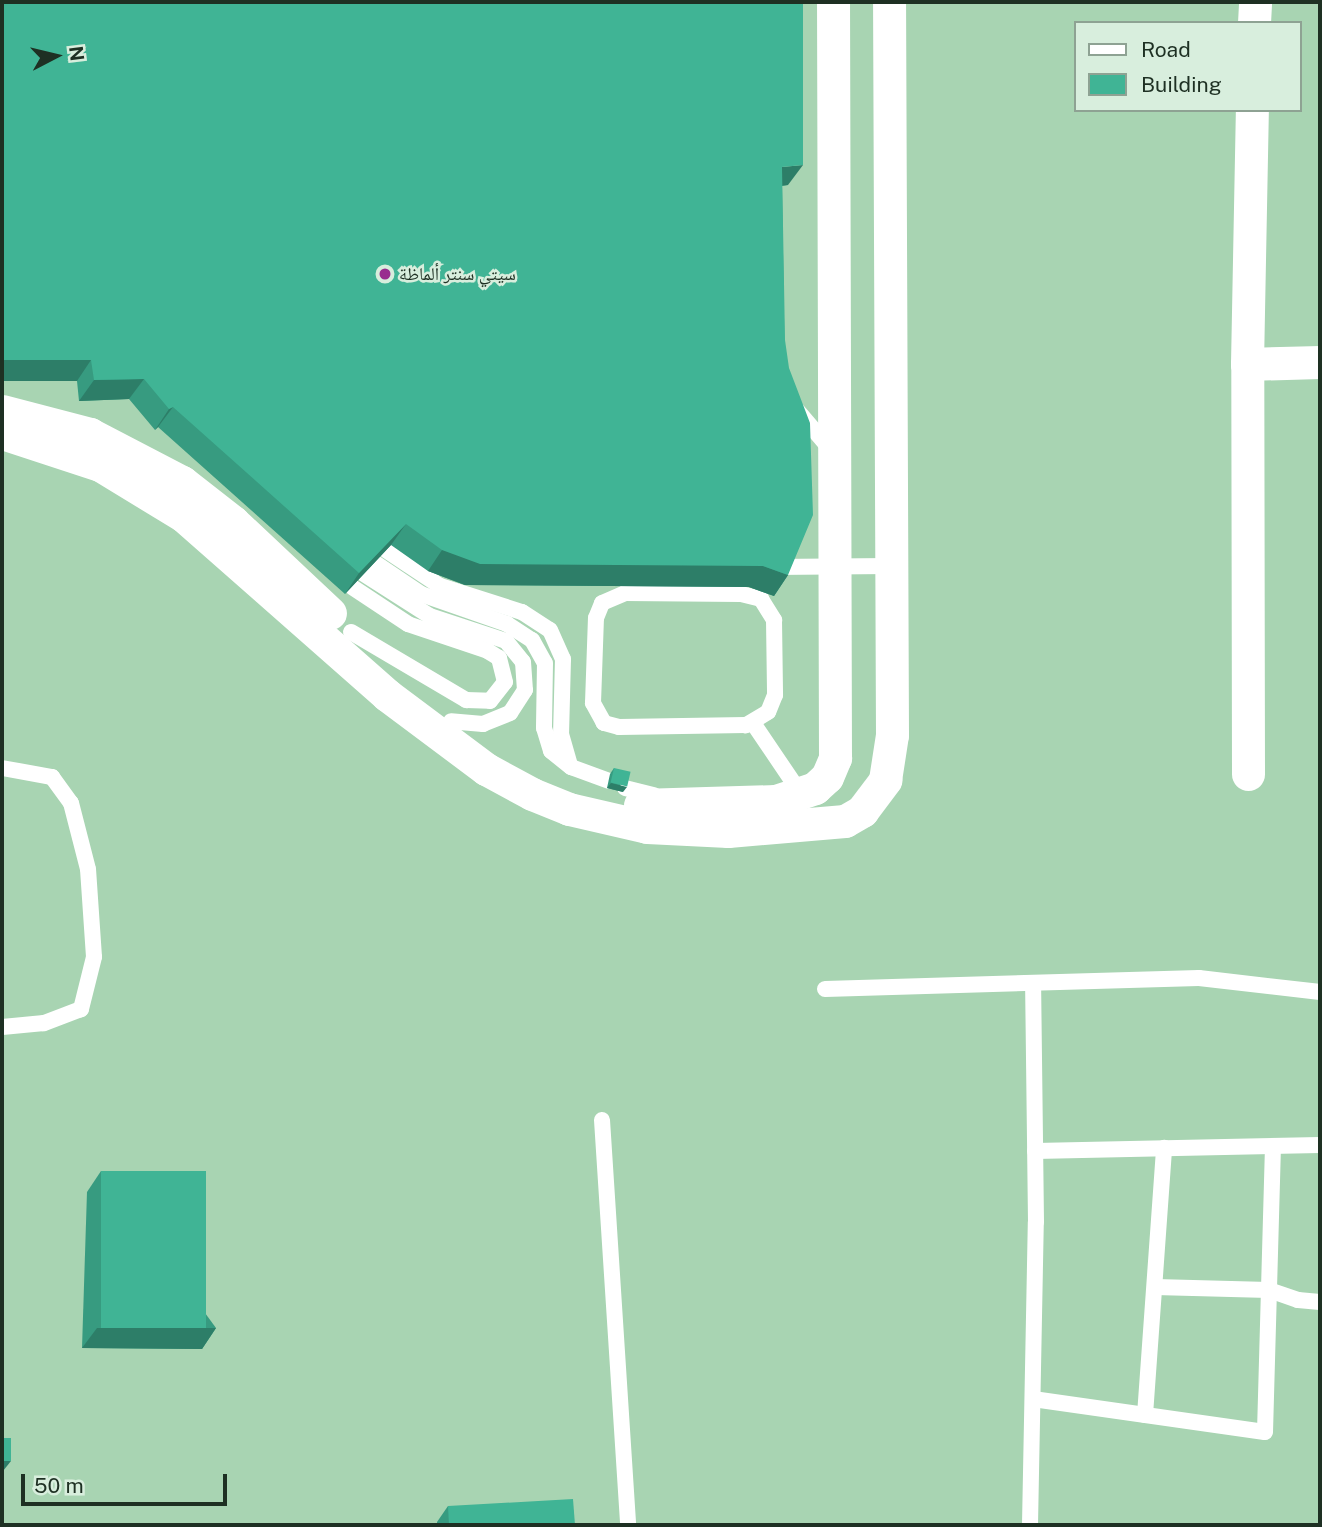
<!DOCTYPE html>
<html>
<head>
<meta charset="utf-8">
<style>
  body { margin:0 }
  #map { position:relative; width:1322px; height:1527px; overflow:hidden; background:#a8d4b2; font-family:"Public Sans","Noto Naskh Arabic",sans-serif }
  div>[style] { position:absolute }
  .service>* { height:16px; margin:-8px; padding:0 8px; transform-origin:8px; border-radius:8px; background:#fff }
  .minor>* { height:33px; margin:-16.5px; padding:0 16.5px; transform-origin:16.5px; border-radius:16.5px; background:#fff }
  .wall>* { inset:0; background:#379b80 }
  .shaded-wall>* { inset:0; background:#2d7e68 }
  .building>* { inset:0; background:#40b495; transform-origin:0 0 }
  .dots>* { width:19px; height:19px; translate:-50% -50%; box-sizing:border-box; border:4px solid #d8eedd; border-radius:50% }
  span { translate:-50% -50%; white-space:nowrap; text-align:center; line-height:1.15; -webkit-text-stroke:5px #d8eedd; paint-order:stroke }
  .poi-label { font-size:18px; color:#1e3023 }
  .left { translate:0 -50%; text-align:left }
  .frame { position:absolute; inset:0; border:4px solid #1e3023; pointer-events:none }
  .legend { position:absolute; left:1074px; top:21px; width:228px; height:91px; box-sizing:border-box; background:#d8eedd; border:2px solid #8ea293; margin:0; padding:9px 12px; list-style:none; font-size:21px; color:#1e3023 }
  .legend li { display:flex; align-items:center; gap:14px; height:35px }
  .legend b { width:35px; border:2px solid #8ea293 }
  .north { position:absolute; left:21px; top:21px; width:70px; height:70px; -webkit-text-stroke:5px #d8eedd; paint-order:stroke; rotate:83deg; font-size:19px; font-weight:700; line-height:28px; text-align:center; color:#1e3023 }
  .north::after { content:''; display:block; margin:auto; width:24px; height:32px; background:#1e3023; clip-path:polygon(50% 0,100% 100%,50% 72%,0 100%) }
  .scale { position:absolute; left:21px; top:1474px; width:206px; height:32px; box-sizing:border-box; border:4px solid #1e3023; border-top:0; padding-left:9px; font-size:21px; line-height:24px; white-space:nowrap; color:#1e3023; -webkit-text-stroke:5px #d8eedd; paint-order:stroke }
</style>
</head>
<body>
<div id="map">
  <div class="service">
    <i style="left:796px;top:409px;width:54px;rotate:49.5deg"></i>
    <i style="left:386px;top:550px;width:65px;rotate:33.7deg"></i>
    <i style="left:440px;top:586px;width:86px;rotate:17.6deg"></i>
    <i style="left:522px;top:612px;width:33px;rotate:33deg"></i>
    <i style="left:550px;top:630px;width:32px;rotate:66deg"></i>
    <i style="left:563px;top:659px;width:75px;rotate:91.5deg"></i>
    <i style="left:561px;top:734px;width:32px;rotate:74deg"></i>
    <i style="left:375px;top:563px;width:55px;rotate:34deg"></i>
    <i style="left:421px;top:594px;width:91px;rotate:19.2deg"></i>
    <i style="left:507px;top:624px;width:30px;rotate:33deg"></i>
    <i style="left:532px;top:640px;width:26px;rotate:61deg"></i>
    <i style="left:545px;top:663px;width:65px;rotate:90.9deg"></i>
    <i style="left:544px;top:728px;width:24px;rotate:73deg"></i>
    <i style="left:551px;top:751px;width:26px;rotate:39deg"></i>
    <i style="left:571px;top:767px;width:40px;rotate:20.2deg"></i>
    <i style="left:772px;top:567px;width:119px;rotate:-0.5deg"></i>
    <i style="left:364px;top:574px;width:78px;rotate:32.5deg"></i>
    <i style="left:430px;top:616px;width:80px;rotate:18.2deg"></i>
    <i style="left:506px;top:641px;width:27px;rotate:51deg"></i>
    <i style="left:523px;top:662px;width:28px;rotate:86deg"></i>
    <i style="left:525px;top:690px;width:27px;rotate:123deg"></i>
    <i style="left:510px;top:713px;width:29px;rotate:158deg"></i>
    <i style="left:483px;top:724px;width:32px;rotate:-175deg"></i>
    <i style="left:625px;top:593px;width:116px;rotate:0.5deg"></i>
    <i style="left:741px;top:594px;width:21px;rotate:14deg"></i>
    <i style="left:761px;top:599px;width:25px;rotate:58deg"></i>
    <i style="left:774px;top:620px;width:75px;rotate:89.2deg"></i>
    <i style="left:775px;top:695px;width:18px;rotate:112deg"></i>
    <i style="left:768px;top:712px;width:26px;rotate:149deg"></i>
    <i style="left:746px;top:725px;width:127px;rotate:179.1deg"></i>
    <i style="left:619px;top:727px;width:16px;rotate:-165deg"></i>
    <i style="left:604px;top:723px;width:23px;rotate:-119deg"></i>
    <i style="left:593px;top:703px;width:85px;rotate:-88deg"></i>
    <i style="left:596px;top:618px;width:16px;rotate:-68deg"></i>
    <i style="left:602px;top:603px;width:25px;rotate:-23deg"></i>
    <i style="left:351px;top:632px;width:134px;rotate:30.6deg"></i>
    <i style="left:466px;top:700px;width:24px;rotate:2deg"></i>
    <i style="left:490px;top:701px;width:24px;rotate:-52deg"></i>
    <i style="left:505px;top:682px;width:25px;rotate:-104deg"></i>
    <i style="left:499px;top:658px;width:13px;rotate:-148deg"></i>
    <i style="left:488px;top:651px;width:84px;rotate:-161.4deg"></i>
    <i style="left:408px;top:624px;width:67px;rotate:-146.5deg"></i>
    <i style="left:753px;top:723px;width:86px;rotate:55.9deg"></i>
    <i style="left:2px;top:768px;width:51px;rotate:10.2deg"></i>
    <i style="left:52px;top:777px;width:32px;rotate:54deg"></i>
    <i style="left:71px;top:803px;width:68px;rotate:75.6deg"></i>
    <i style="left:88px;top:869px;width:88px;rotate:86.1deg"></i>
    <i style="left:94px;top:957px;width:54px;rotate:104deg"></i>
    <i style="left:81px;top:1009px;width:40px;rotate:159deg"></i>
    <i style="left:44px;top:1023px;width:42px;rotate:174.6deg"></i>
    <i style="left:625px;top:788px;width:30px;rotate:14deg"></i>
    <i style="left:825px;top:989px;width:374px;rotate:-1.7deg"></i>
    <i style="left:1199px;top:978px;width:122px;rotate:6.6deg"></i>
    <i style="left:602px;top:1120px;width:406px;rotate:86.3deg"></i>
    <i style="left:1035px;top:1151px;width:285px;rotate:-1.2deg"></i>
    <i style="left:1155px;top:1287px;width:114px;rotate:1.5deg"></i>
    <i style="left:1269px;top:1290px;width:31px;rotate:19deg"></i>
    <i style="left:1298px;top:1300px;width:22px;rotate:5deg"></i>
    <i style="left:1033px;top:1399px;width:234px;rotate:8.1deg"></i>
    <i style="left:1265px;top:1432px;width:286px;rotate:-88.4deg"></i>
    <i style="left:1145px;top:1415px;width:268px;rotate:-85.9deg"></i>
    <i style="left:1030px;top:1525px;width:303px;rotate:-88.9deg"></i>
    <i style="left:1036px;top:1222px;width:238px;rotate:-90.7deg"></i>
  </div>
  <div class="minor">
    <i style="left:1254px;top:23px;width:21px;rotate:-87deg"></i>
    <i style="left:1247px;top:364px;width:73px;rotate:-1.6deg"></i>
    <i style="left:2px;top:411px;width:91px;rotate:14.6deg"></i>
    <i style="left:90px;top:434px;width:104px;rotate:27.6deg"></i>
    <i style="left:182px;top:482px;width:65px;rotate:38.1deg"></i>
    <i style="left:233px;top:522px;width:133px;rotate:43.2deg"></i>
    <i style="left:2px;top:433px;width:103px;rotate:18.1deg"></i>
    <i style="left:100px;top:465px;width:98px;rotate:31.3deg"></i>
    <i style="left:184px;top:516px;width:271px;rotate:41.4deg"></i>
    <i style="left:387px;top:695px;width:124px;rotate:36.8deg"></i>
    <i style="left:486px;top:769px;width:52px;rotate:28.5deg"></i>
    <i style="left:532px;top:794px;width:40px;rotate:22deg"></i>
    <i style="left:569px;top:809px;width:80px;rotate:13deg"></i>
    <i style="left:647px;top:827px;width:81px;rotate:2.8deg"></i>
    <i style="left:728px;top:831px;width:117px;rotate:-4.9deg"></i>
    <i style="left:845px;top:821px;width:20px;rotate:-30deg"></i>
    <i style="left:862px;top:811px;width:39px;rotate:-53deg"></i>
    <i style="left:885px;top:780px;width:46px;rotate:-81.2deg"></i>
    <i style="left:892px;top:735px;width:733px;rotate:-90.23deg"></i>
    <i style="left:1248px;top:774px;width:410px;rotate:-90.1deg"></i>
    <i style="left:1247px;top:364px;width:254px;rotate:-88.9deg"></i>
    <i style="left:640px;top:805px;width:136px;rotate:-1.7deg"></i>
    <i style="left:776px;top:801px;width:41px;rotate:-18.4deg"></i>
    <i style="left:815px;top:788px;width:16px;rotate:-43deg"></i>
    <i style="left:827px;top:777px;width:21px;rotate:-67deg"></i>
    <i style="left:835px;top:758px;width:756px;rotate:-90.15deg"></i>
  </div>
  <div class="wall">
    <i style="clip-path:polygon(2px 2px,788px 185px,782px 186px,788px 575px,774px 596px,749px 587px,465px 585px,428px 571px,391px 545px,345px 594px,158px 427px,155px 430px,129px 399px,79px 401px,77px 381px)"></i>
    <i style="clip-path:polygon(614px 768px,623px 792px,607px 788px,610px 774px)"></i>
    <i style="clip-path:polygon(101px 1171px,216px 1328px,202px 1349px,82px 1348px,87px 1192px)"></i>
    <i style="clip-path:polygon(448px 1506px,575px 1525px,437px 1525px,437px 1522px)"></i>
  </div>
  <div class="shaded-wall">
    <i style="clip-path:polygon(803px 165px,788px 185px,767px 187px,782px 167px)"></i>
    <i style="clip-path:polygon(2px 360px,91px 360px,77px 381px,2px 381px)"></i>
    <i style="clip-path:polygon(144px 379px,129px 399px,79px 401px,94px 380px)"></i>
    <i style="clip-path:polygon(173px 407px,158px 427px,155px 430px,169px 409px)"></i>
    <i style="clip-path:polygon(406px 524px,391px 545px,345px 594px,359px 573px)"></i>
    <i style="clip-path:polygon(442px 550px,763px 566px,788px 575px,774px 596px,749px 587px,465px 585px,428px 571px)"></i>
    <i style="clip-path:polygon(611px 783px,627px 787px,623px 792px,607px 788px)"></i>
    <i style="clip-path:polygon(97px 1328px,216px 1328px,202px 1349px,82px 1348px)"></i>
    <i style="clip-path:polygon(2px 1461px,11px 1461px,3px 1471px,2px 1471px)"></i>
  </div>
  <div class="building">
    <i style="clip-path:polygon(2px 2px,803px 2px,803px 165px,782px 167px,785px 340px,789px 368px,810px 423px,813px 515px,788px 575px,763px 566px,480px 564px,442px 550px,406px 524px,359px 573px,173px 407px,169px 409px,144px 379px,94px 380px,91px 360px,2px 360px)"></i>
    <i style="left:614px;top:768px;width:17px;height:15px;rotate:13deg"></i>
    <i style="left:101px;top:1171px;width:105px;height:157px"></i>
    <i style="left:2px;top:1438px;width:9px;height:23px"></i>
    <i style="clip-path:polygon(573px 1499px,575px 1525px,449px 1525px,448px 1506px)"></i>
  </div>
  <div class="dots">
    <i style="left:385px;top:274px;background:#992d8f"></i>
  </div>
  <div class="poi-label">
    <span class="left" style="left:399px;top:274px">سيتي سنتر ألماظة</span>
  </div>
  <div class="frame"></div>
  <ul class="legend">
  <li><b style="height:9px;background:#fff"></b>Road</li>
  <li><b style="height:19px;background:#40b495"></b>Building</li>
  </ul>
  <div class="north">N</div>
  <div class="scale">50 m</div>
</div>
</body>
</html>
